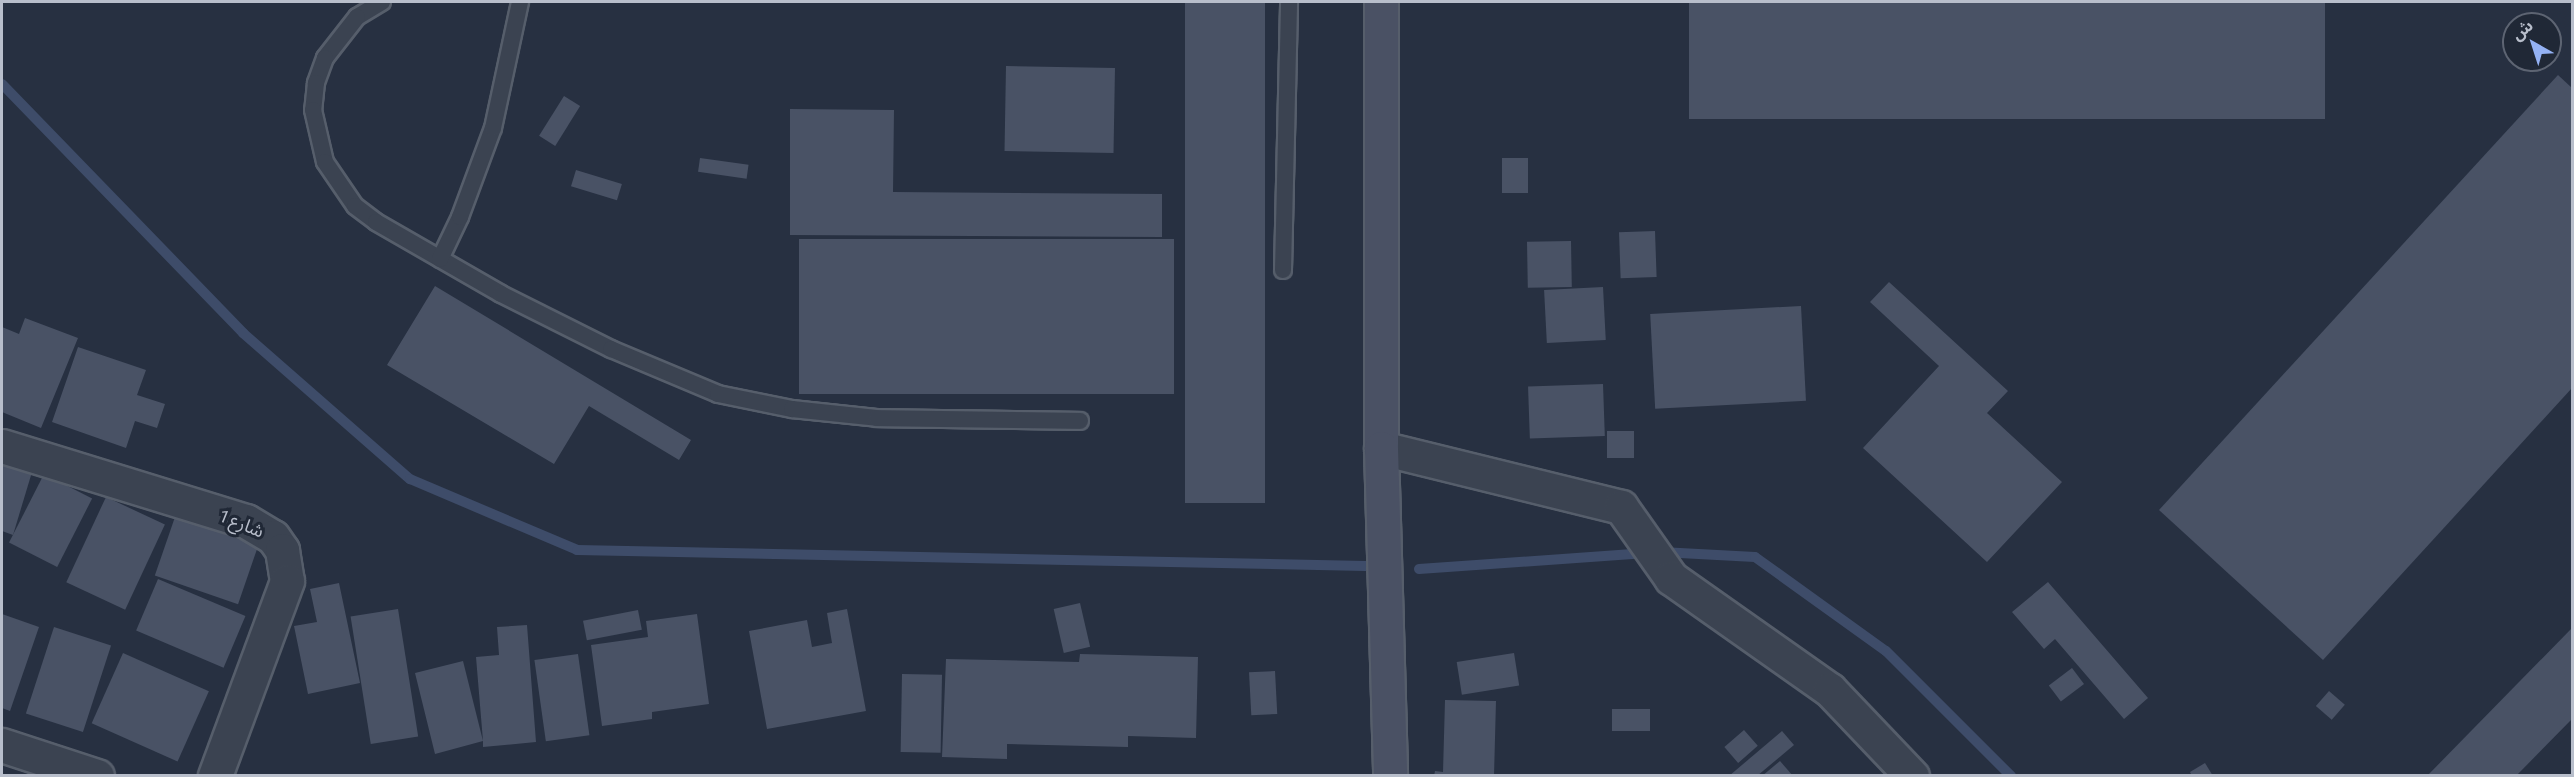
<!DOCTYPE html>
<html>
<head>
<meta charset="utf-8">
<style>
  body { margin:0 }
  #map { position:relative; width:2574px; height:777px; overflow:hidden; background:#273041; font-family:Commissioner,"Noto Sans Arabic",sans-serif }
  div>[style] { position:absolute }
  .stream>* { height:10px; margin:-5px; padding:0 5px; transform-origin:5px; border-radius:5px; background:#3e4c69 }
  .building>* { inset:0; background:#495265; transform-origin:0 0 }
  .roads { filter:drop-shadow(2px 0 #565e6b) drop-shadow(-2px 0 #565e6b) drop-shadow(0 2px #565e6b) drop-shadow(0 -2px #565e6b) }
  .lane>* { height:16px; margin:-8px; padding:0 8px; transform-origin:8px; border-radius:8px; background:#3b4351 }
  .street>* { height:33px; margin:-16.5px; padding:0 16.5px; transform-origin:16.5px; border-radius:16.5px; background:#3b4351 }
  .secondary>* { height:33px; margin:-16.5px; padding:0 16.5px; transform-origin:16.5px; border-radius:16.5px; background:#4a5164 }
  span { translate:-50% -50%; white-space:nowrap; text-align:center; line-height:1.15; -webkit-text-stroke:6px #202836; paint-order:stroke }
  .street-label { font-size:18px; color:#b8becb }
  .frame { position:absolute; inset:0; border:3px solid #b8becb; pointer-events:none }
  .north { position:absolute; left:2502px; top:12px; width:60px; height:60px; box-sizing:border-box; background:#202836; border:2px solid #5d6472; border-radius:50%; rotate:321deg; font-size:16px; font-weight:700; line-height:24px; text-align:center; color:#b8becb }
  .north::after { content:''; display:block; margin:auto; width:21px; height:27px; background:#94b2f4; clip-path:polygon(50% 0,100% 100%,50% 72%,0 100%) }
</style>
</head>
<body>
<div id="map">
  <div class="stream">
    <i style="left:2px;top:84px;width:347px;rotate:45.9deg"></i>
    <i style="left:243px;top:333px;width:222px;rotate:41.2deg"></i>
    <i style="left:410px;top:479px;width:181px;rotate:23deg"></i>
    <i style="left:577px;top:550px;width:789px;rotate:1.16deg"></i>
    <i style="left:1661px;top:552px;width:94px;rotate:3deg"></i>
    <i style="left:1755px;top:557px;width:161px;rotate:35.7deg"></i>
    <i style="left:1886px;top:651px;width:177px;rotate:45deg"></i>
    <i style="left:1419px;top:569px;width:228px;rotate:-4deg"></i>
  </div>
  <div class="building">
    <i style="left:1185px;top:2px;width:80px;height:501px"></i>
    <i style="left:1689px;top:2px;width:636px;height:117px"></i>
    <i style="left:1006px;top:66px;width:109px;height:85px;rotate:1deg"></i>
    <i style="clip-path:polygon(2558px 75px,2572px 88px,2572px 388px,2323px 660px,2159px 510px)"></i>
    <i style="left:564px;top:96px;width:19px;height:47px;rotate:32deg"></i>
    <i style="clip-path:polygon(790px 109px,894px 110px,893px 192px,1162px 194px,1162px 237px,790px 235px)"></i>
    <i style="left:700px;top:158px;width:49px;height:14px;rotate:8deg"></i>
    <i style="left:1528px;top:158px;width:35px;height:26px;rotate:90deg"></i>
    <i style="left:576px;top:170px;width:48px;height:17px;rotate:17deg"></i>
    <i style="left:1655px;top:231px;width:46px;height:36px;rotate:88deg"></i>
    <i style="left:799px;top:239px;width:375px;height:155px"></i>
    <i style="left:1571px;top:241px;width:46px;height:44px;rotate:89deg"></i>
    <i style="clip-path:polygon(1889px 282px,2008px 391px,1987px 413px,2062px 482px,1987px 562px,1863px 448px,1939px 366px,1870px 302px)"></i>
    <i style="clip-path:polygon(435px 286px,691px 440px,679px 460px,589px 406px,554px 464px,387px 365px)"></i>
    <i style="left:1603px;top:287px;width:53px;height:59px;rotate:87deg"></i>
    <i style="left:1801px;top:306px;width:95px;height:151px;rotate:87deg"></i>
    <i style="clip-path:polygon(25px 318px,78px 338px,41px 428px,2px 412px,2px 327px,19px 334px)"></i>
    <i style="clip-path:polygon(78px 347px,146px 370px,137px 395px,165px 404px,157px 428px,135px 421px,126px 448px,52px 422px)"></i>
    <i style="left:1603px;top:384px;width:52px;height:75px;rotate:88deg"></i>
    <i style="left:1634px;top:431px;width:27px;height:27px;rotate:90deg"></i>
    <i style="clip-path:polygon(2px 462px,32px 472px,13px 535px,2px 531px)"></i>
    <i style="left:44px;top:474px;width:54px;height:77px;rotate:27deg"></i>
    <i style="left:106px;top:497px;width:65px;height:94px;rotate:25deg"></i>
    <i style="left:175px;top:517px;width:88px;height:62px;rotate:19deg"></i>
    <i style="left:158px;top:579px;width:95px;height:56px;rotate:23deg"></i>
    <i style="clip-path:polygon(2048px 582px,2148px 698px,2124px 719px,2055px 639px,2044px 649px,2012px 612px)"></i>
    <i style="clip-path:polygon(339px 583px,360px 683px,308px 694px,294px 626px,317px 622px,310px 589px)"></i>
    <i style="left:1080px;top:603px;width:45px;height:27px;rotate:77deg"></i>
    <i style="left:398px;top:609px;width:129px;height:48px;rotate:81deg"></i>
    <i style="clip-path:polygon(847px 609px,866px 711px,767px 729px,749px 631px,807px 620px,812px 647px,832px 643px,827px 613px)"></i>
    <i style="left:638px;top:610px;width:20px;height:56px;rotate:79deg"></i>
    <i style="clip-path:polygon(2px 614px,39px 627px,10px 711px,2px 708px)"></i>
    <i style="clip-path:polygon(697px 614px,709px 704px,652px 712px,652px 719px,602px 726px,591px 645px,648px 637px,646px 621px)"></i>
    <i style="clip-path:polygon(527px 625px,536px 742px,483px 747px,483px 741px,435px 754px,415px 673px,463px 661px,483px 741px,476px 657px,499px 655px,497px 627px)"></i>
    <i style="left:54px;top:627px;width:60px;height:91px;rotate:18deg"></i>
    <i style="clip-path:polygon(2572px 628px,2572px 719px,2516px 776px,2427px 776px)"></i>
    <i style="left:123px;top:653px;width:94px;height:77px;rotate:24deg"></i>
    <i style="left:1514px;top:653px;width:33px;height:58px;rotate:81deg"></i>
    <i style="left:578px;top:654px;width:82px;height:44px;rotate:82deg"></i>
    <i style="clip-path:polygon(1080px 654px,1198px 657px,1196px 738px,1128px 736px,1128px 747px,1007px 744px,1007px 759px,942px 757px,946px 659px,1079px 662px)"></i>
    <i style="left:2072px;top:668px;width:20px;height:29px;rotate:53deg"></i>
    <i style="left:1275px;top:671px;width:43px;height:26px;rotate:87deg"></i>
    <i style="left:902px;top:674px;width:40px;height:78px;rotate:1deg"></i>
    <i style="left:2329px;top:691px;width:21px;height:20px;rotate:41deg"></i>
    <i style="clip-path:polygon(1445px 700px,1496px 701px,1494px 776px,1434px 776px,1435px 771px,1443px 772px)"></i>
    <i style="left:1612px;top:709px;width:38px;height:22px"></i>
    <i style="left:1744px;top:730px;width:21px;height:26px;rotate:49deg"></i>
    <i style="clip-path:polygon(1782px 731px,1794px 745px,1757px 776px,1729px 776px)"></i>
    <i style="clip-path:polygon(1780px 761px,1793px 776px,1762px 776px)"></i>
    <i style="clip-path:polygon(2205px 763px,2213px 776px,2192px 776px,2190px 772px)"></i>
  </div>
  <div class="roads">
    <div class="lane">
      <i style="left:382px;top:2px;width:29px;rotate:149deg"></i>
      <i style="left:357px;top:17px;width:52px;rotate:128deg"></i>
      <i style="left:325px;top:58px;width:27px;rotate:110deg"></i>
      <i style="left:316px;top:83px;width:27px;rotate:96deg"></i>
      <i style="left:313px;top:110px;width:53px;rotate:77deg"></i>
      <i style="left:325px;top:162px;width:53px;rotate:55.7deg"></i>
      <i style="left:355px;top:206px;width:26px;rotate:37deg"></i>
      <i style="left:376px;top:222px;width:144px;rotate:29.9deg"></i>
      <i style="left:501px;top:294px;width:123px;rotate:26.6deg"></i>
      <i style="left:611px;top:349px;width:116px;rotate:22.8deg"></i>
      <i style="left:718px;top:394px;width:76px;rotate:11.5deg"></i>
      <i style="left:792px;top:409px;width:85px;rotate:6deg"></i>
      <i style="left:877px;top:418px;width:203px;rotate:0.8deg"></i>
      <i style="left:440px;top:259px;width:47px;rotate:-64.5deg"></i>
      <i style="left:460px;top:217px;width:95px;rotate:-69.7deg"></i>
      <i style="left:493px;top:128px;width:129px;rotate:-77.9deg"></i>
      <i style="left:1283px;top:270px;width:268px;rotate:-88.7deg"></i>
    </div>
    <div class="street">
      <i style="left:2px;top:446px;width:255px;rotate:17.1deg"></i>
      <i style="left:246px;top:521px;width:31px;rotate:31deg"></i>
      <i style="left:273px;top:537px;width:16px;rotate:55deg"></i>
      <i style="left:282px;top:550px;width:31px;rotate:81deg"></i>
      <i style="left:287px;top:581px;width:208px;rotate:110.3deg"></i>
      <i style="left:1381px;top:448px;width:247px;rotate:13.8deg"></i>
      <i style="left:1621px;top:507px;width:87px;rotate:54.8deg"></i>
      <i style="left:1671px;top:578px;width:194px;rotate:35.2deg"></i>
      <i style="left:1830px;top:690px;width:119px;rotate:46.4deg"></i>
      <i style="left:2px;top:745px;width:100px;rotate:18.1deg"></i>
    </div>
    <div class="secondary">
      <i style="left:1381px;top:2px;width:446px;rotate:90deg"></i>
      <i style="left:1381px;top:448px;width:328px;rotate:88.4deg"></i>
    </div>
  </div>
  <div class="street-label">
    <span style="left:242px;top:523px;rotate:22deg">شارع 1</span>
  </div>
  <div class="frame"></div>
  <div class="north">ش</div>
</div>
</body>
</html>
